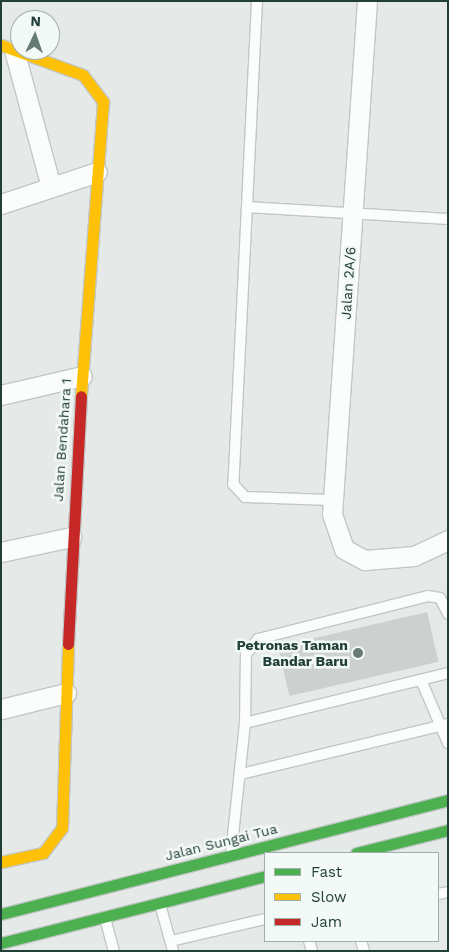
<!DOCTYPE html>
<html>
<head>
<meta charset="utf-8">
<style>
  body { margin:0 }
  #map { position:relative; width:449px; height:952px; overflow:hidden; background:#e5eae8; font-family:"Work Sans",sans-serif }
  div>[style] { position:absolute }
  .building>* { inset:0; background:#ccd1cf; transform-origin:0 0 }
  .roads { filter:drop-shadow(1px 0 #c2c7c5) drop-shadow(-1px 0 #c2c7c5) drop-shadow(0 1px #c2c7c5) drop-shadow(0 -1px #c2c7c5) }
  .lane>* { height:10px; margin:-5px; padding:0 5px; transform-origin:5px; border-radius:5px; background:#fbfcfc }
  .street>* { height:19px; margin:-9.5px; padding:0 9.5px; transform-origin:9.5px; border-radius:9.5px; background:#fbfcfc }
  .fast>* { height:11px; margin:-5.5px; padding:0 5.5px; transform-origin:5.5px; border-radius:5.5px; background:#4caf50 }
  .slow>* { height:11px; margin:-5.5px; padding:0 5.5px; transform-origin:5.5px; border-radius:5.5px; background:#ffc107 }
  .jam>* { height:11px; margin:-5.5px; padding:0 5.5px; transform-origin:5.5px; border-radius:5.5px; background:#c62828 }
  .dots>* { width:14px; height:14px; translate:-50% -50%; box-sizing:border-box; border:2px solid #f3f9f6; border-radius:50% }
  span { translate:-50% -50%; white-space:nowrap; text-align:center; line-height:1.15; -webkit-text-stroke:5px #f3f9f6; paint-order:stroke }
  .street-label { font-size:14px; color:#213f38 }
  .poi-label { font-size:14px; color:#213f38; font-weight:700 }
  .right { translate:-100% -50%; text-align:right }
  .frame { position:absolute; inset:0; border:2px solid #213f38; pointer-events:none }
  .legend { position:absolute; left:264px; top:852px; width:175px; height:90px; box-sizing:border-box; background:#f3f9f6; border:1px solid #9fafaa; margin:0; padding:6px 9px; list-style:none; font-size:15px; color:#213f38 }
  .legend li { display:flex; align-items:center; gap:10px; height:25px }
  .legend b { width:25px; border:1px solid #9fafaa }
  .north { position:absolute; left:10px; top:10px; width:50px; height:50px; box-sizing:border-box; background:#f3f9f6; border:1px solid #9fafaa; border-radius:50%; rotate:3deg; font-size:14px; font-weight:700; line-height:20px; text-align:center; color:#213f38 }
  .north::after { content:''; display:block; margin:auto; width:18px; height:22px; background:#667b76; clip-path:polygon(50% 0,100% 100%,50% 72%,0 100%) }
</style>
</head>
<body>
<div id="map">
  <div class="building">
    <i style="left:427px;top:612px;width:51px;height:153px;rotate:77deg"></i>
  </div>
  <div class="roads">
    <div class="lane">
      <i style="left:257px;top:1px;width:484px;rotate:92.8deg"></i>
      <i style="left:233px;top:484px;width:18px;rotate:47deg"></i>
      <i style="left:245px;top:497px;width:87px;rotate:2deg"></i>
      <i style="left:247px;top:207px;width:201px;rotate:3.4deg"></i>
      <i style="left:421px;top:680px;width:69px;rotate:66.8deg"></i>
      <i style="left:245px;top:723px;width:69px;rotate:-89.2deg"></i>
      <i style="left:246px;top:654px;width:19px;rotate:-51deg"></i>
      <i style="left:258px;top:639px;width:175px;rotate:-14.2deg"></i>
      <i style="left:428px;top:596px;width:12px;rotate:9deg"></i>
      <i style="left:440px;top:598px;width:18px;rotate:63deg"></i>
      <i style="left:241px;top:774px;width:213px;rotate:-13.6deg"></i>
      <i style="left:231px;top:854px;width:132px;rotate:-83.9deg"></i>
      <i style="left:245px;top:723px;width:209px;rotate:-13.8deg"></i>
      <i style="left:438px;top:894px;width:10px;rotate:-11deg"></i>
      <i style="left:160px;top:904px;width:49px;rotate:74.5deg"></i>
      <i style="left:105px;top:918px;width:34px;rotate:75deg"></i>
      <i style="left:171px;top:941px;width:97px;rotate:-13.2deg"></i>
      <i style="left:309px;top:941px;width:10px;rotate:73deg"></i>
      <i style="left:361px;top:941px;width:10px;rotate:73deg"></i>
    </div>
    <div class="street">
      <i style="left:367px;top:1px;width:514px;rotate:93.9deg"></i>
      <i style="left:332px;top:514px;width:37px;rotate:71deg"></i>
      <i style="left:344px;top:549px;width:24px;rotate:28deg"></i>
      <i style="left:365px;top:560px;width:49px;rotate:-4.7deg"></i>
      <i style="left:414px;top:556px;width:38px;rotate:-25deg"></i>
      <i style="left:14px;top:50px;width:142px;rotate:74.9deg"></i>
      <i style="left:1px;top:204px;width:101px;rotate:-18.4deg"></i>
      <i style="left:1px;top:395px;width:83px;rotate:-13.2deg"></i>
      <i style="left:1px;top:552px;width:72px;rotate:-12.1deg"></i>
      <i style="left:1px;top:709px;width:67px;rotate:-13.8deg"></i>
    </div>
    <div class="fast">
      <i style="left:356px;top:853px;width:95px;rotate:-14deg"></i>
      <i style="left:1px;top:914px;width:461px;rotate:-14.3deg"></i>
      <i style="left:1px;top:943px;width:272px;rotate:-14.2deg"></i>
    </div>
    <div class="slow">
      <i style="left:1px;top:45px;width:87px;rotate:20.1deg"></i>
      <i style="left:83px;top:75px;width:34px;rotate:53deg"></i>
      <i style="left:103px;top:102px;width:295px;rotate:94.3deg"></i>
      <i style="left:1px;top:862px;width:43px;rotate:-12.1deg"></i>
      <i style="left:43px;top:853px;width:31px;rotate:-53deg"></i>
      <i style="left:62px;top:828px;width:184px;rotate:-88.1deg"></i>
    </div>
    <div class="jam">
      <i style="left:68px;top:644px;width:248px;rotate:-87deg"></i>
    </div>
  </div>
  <div class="dots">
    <i style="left:358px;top:653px;background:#667b76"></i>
  </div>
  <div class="street-label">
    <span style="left:348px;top:283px;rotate:-86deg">Jalan 2A/6</span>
    <span style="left:62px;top:440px;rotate:-86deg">Jalan Bendahara 1</span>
    <span style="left:221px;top:842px;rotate:-14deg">Jalan Sungai Tua</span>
  </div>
  <div class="poi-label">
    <span class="right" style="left:348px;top:653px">Petronas Taman<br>Bandar Baru</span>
  </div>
  <div class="frame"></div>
  <ul class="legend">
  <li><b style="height:6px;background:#4caf50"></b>Fast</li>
  <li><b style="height:6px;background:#ffc107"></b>Slow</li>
  <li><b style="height:6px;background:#c62828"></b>Jam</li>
  </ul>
  <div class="north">N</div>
</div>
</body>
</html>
